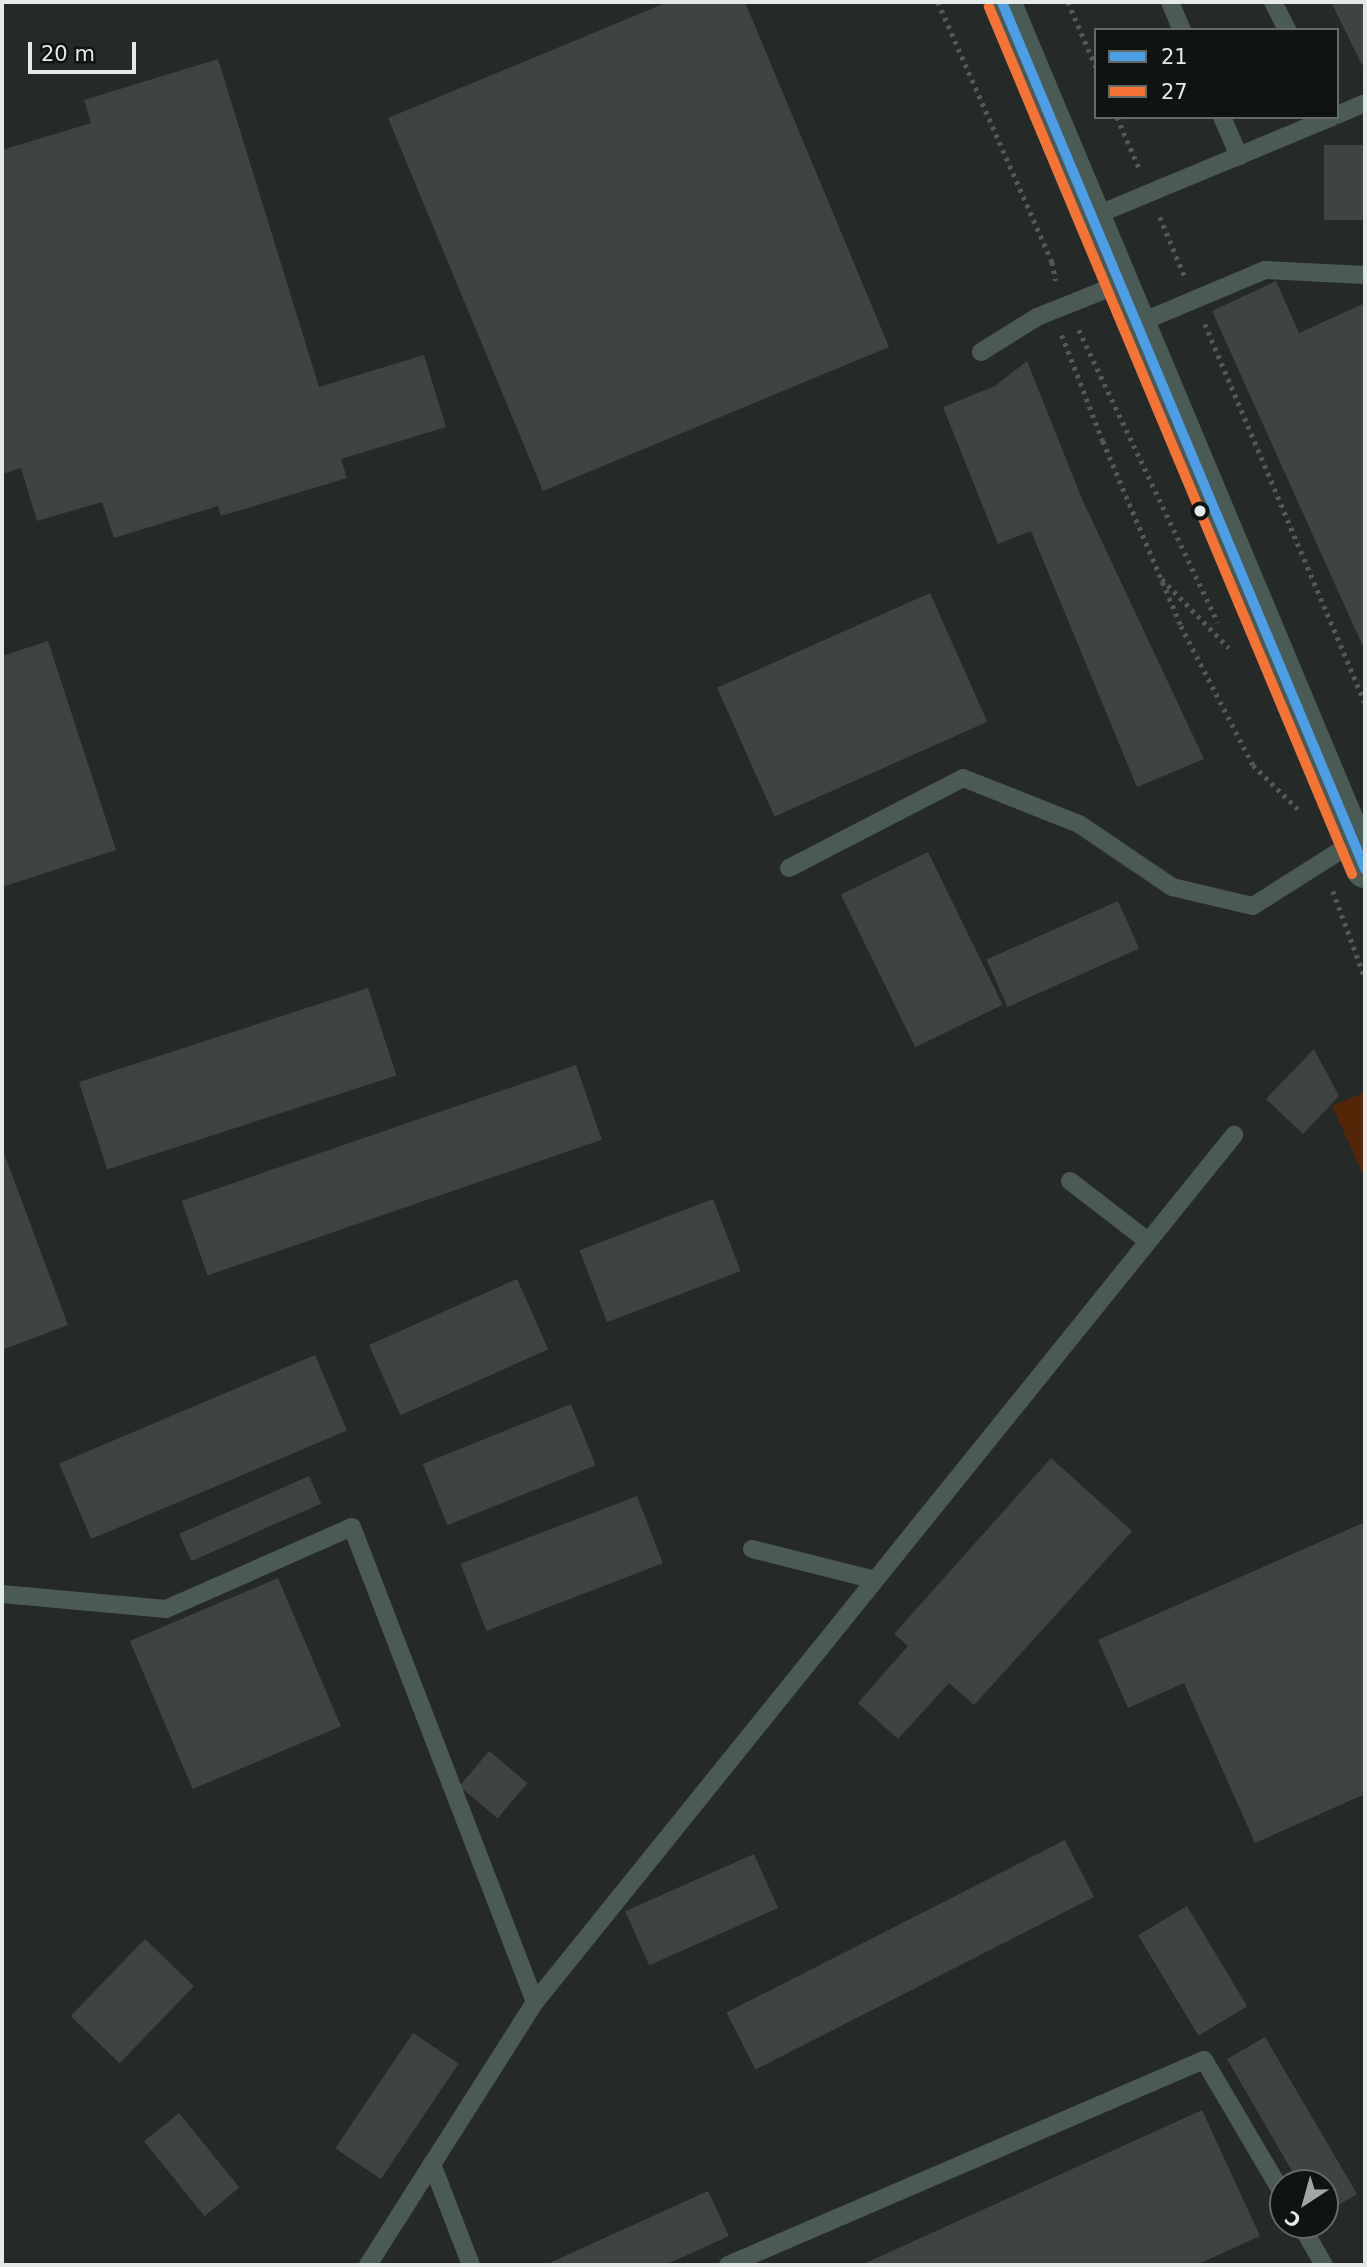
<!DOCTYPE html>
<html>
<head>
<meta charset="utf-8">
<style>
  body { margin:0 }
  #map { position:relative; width:1367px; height:2267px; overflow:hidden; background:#252a28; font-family:"DejaVu Sans",sans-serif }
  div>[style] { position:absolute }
  .green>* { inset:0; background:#532608 }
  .building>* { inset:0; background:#3f4341; transform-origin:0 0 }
  .path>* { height:4.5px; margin-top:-2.25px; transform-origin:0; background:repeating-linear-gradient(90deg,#515b58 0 3.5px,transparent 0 8.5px) }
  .lane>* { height:18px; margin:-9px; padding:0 9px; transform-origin:9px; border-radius:9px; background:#4c5a55 }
  .secondary>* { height:38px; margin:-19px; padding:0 19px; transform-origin:19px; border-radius:19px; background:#4a5a54 }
  .bus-1>* { height:10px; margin:-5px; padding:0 5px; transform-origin:5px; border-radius:5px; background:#4d9ee5 }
  .bus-2>* { height:10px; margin:-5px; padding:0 5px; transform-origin:5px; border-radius:5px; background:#f57335 }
  .dots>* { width:19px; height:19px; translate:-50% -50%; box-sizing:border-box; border:4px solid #0f1412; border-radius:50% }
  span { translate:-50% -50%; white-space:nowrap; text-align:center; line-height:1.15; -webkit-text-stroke:7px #0f1412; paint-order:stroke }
  .frame { position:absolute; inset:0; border:4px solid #e3eae7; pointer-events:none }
  .legend { position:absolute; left:1094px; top:28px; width:245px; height:91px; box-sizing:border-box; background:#0f1412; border:2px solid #646a67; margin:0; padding:9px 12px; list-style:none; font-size:21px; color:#e3eae7 }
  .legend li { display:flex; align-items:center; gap:14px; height:35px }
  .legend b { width:35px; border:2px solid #646a67 }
  .north { position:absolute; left:1269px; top:2169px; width:70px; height:70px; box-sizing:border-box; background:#0f1412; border:2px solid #646a67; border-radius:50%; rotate:216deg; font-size:19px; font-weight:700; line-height:28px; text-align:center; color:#e3eae7 }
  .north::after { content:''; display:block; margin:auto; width:24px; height:32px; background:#a0a7a4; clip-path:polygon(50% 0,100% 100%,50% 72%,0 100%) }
  .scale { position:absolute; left:28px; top:42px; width:108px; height:32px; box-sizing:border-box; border:4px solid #e3eae7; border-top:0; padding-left:9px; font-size:21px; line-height:24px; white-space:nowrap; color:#e3eae7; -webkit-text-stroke:5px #0f1412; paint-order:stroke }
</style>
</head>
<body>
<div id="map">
  <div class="green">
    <i style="clip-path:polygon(1365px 1092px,1365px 1179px,1332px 1106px)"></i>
  </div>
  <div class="building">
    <i style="clip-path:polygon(668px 2px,745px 2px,889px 347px,543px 491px,388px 118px)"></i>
    <i style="clip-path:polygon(1331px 2px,1365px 2px,1365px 63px,1362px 65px)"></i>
    <i style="clip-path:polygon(218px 59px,319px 387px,424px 355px,446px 427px,341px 459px,347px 478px,221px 516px,218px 506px,114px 538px,102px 502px,37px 521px,21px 468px,2px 474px,2px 150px,91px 123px,84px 100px)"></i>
    <i style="left:1324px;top:145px;width:41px;height:75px"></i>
    <i style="clip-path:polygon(1276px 281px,1299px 333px,1365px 303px,1365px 651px,1212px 311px)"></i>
    <i style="clip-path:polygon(1027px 361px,1082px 499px,1204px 759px,1137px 787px,1031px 531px,998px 544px,943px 407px,995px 386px)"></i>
    <i style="left:930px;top:593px;width:141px;height:233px;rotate:66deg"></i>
    <i style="clip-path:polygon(48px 641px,116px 850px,2px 887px,2px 656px)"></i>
    <i style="left:928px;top:852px;width:170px;height:97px;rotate:64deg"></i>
    <i style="left:1118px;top:901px;width:52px;height:144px;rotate:66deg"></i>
    <i style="left:368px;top:988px;width:92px;height:304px;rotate:72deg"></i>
    <i style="clip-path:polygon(1314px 1049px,1339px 1096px,1303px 1134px,1266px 1099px)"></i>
    <i style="left:576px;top:1065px;width:79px;height:417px;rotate:71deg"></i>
    <i style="clip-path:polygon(2px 1148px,68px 1325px,2px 1350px)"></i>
    <i style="left:713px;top:1199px;width:77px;height:143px;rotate:69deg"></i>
    <i style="left:517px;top:1279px;width:77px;height:162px;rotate:66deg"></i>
    <i style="left:315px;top:1355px;width:82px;height:278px;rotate:67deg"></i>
    <i style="left:571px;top:1404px;width:66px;height:160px;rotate:68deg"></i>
    <i style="clip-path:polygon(1051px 1458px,1132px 1531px,974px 1705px,949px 1683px,898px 1739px,858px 1703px,908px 1646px,894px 1634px)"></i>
    <i style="left:309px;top:1476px;width:30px;height:142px;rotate:66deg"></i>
    <i style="left:637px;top:1496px;width:72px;height:189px;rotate:69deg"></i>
    <i style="clip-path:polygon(1365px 1522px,1365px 1794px,1255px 1843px,1184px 1683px,1128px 1708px,1098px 1640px)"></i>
    <i style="left:278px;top:1578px;width:161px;height:161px;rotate:67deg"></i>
    <i style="left:489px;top:1751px;width:50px;height:46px;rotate:40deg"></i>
    <i style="left:1065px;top:1840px;width:64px;height:380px;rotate:63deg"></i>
    <i style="left:754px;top:1854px;width:59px;height:141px;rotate:66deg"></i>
    <i style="left:1187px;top:1906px;width:117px;height:57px;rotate:59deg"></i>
    <i style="left:145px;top:1939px;width:68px;height:107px;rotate:44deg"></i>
    <i style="left:413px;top:2033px;width:55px;height:139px;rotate:34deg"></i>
    <i style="clip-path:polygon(1265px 2037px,1357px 2194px,1325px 2213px,1325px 2183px,1299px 2183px,1227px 2059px)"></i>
    <i style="clip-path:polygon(1202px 2110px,1260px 2236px,1196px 2265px,861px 2265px)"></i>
    <i style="left:179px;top:2113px;width:96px;height:45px;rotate:51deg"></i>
    <i style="clip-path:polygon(708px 2191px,729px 2236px,665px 2265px,545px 2265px)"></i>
  </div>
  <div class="path">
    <i style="left:938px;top:2px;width:284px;rotate:66.3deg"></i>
    <i style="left:1052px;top:262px;width:19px;rotate:78deg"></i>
    <i style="left:1068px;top:2px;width:71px;rotate:66.7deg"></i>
    <i style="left:1117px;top:117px;width:58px;rotate:66.5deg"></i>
    <i style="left:1160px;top:217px;width:65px;rotate:67.4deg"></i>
    <i style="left:1205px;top:324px;width:411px;rotate:67.1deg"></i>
    <i style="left:1079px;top:330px;width:324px;rotate:64.6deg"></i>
    <i style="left:1062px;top:335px;width:114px;rotate:68.9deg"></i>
    <i style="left:1103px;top:441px;width:201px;rotate:67.1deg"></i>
    <i style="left:1181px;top:626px;width:157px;rotate:62.6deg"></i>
    <i style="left:1253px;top:765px;width:63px;rotate:44.4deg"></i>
    <i style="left:1162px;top:579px;width:96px;rotate:45.8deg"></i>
    <i style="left:1333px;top:891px;width:93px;rotate:69.8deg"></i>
  </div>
  <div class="lane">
    <i style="left:1170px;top:2px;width:30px;rotate:67deg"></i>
    <i style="left:1273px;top:2px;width:31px;rotate:63deg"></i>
    <i style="left:1337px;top:115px;width:30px;rotate:-23deg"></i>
    <i style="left:1222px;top:117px;width:43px;rotate:66.4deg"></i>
    <i style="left:1094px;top:216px;width:258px;rotate:-22.6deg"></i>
    <i style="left:1139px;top:323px;width:137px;rotate:-22.8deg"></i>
    <i style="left:1265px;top:270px;width:100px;rotate:2.9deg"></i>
    <i style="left:981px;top:352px;width:66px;rotate:-32deg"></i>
    <i style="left:1037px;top:317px;width:92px;rotate:-21.8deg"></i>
    <i style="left:789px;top:868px;width:196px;rotate:-27.3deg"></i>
    <i style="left:963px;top:778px;width:125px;rotate:21.6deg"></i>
    <i style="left:1079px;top:824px;width:112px;rotate:34.1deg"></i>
    <i style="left:1172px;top:887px;width:83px;rotate:13.2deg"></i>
    <i style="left:1253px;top:906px;width:120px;rotate:-32.4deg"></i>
    <i style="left:1070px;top:1181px;width:98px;rotate:37.6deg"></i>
    <i style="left:752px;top:1549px;width:127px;rotate:14.1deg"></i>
    <i style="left:2px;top:1594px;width:165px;rotate:5.2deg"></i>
    <i style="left:166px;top:1609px;width:203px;rotate:-23.8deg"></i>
    <i style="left:352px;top:1527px;width:509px;rotate:68.93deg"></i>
    <i style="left:535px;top:2002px;width:192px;rotate:122.4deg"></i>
    <i style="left:432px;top:2164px;width:108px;rotate:68.9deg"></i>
    <i style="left:535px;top:2002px;width:1114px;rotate:-51.12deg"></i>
    <i style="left:1301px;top:2225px;width:46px;rotate:60.1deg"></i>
    <i style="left:368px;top:2265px;width:120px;rotate:-57.6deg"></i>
    <i style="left:728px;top:2265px;width:518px;rotate:-23.3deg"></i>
    <i style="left:1204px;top:2060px;width:156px;rotate:59.5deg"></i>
  </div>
  <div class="secondary">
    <i style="left:1002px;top:2px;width:940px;rotate:67.28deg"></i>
  </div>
  <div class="bus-1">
    <i style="left:1002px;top:2px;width:940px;rotate:67.28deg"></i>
  </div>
  <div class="bus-2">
    <i style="left:989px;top:7px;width:940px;rotate:67.28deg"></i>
  </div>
  <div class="dots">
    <i style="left:1200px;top:511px;background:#e3eae7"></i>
  </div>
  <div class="frame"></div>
  <ul class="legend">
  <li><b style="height:9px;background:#4d9ee5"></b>21</li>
  <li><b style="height:9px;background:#f57335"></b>27</li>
  </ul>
  <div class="north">С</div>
  <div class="scale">20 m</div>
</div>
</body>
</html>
